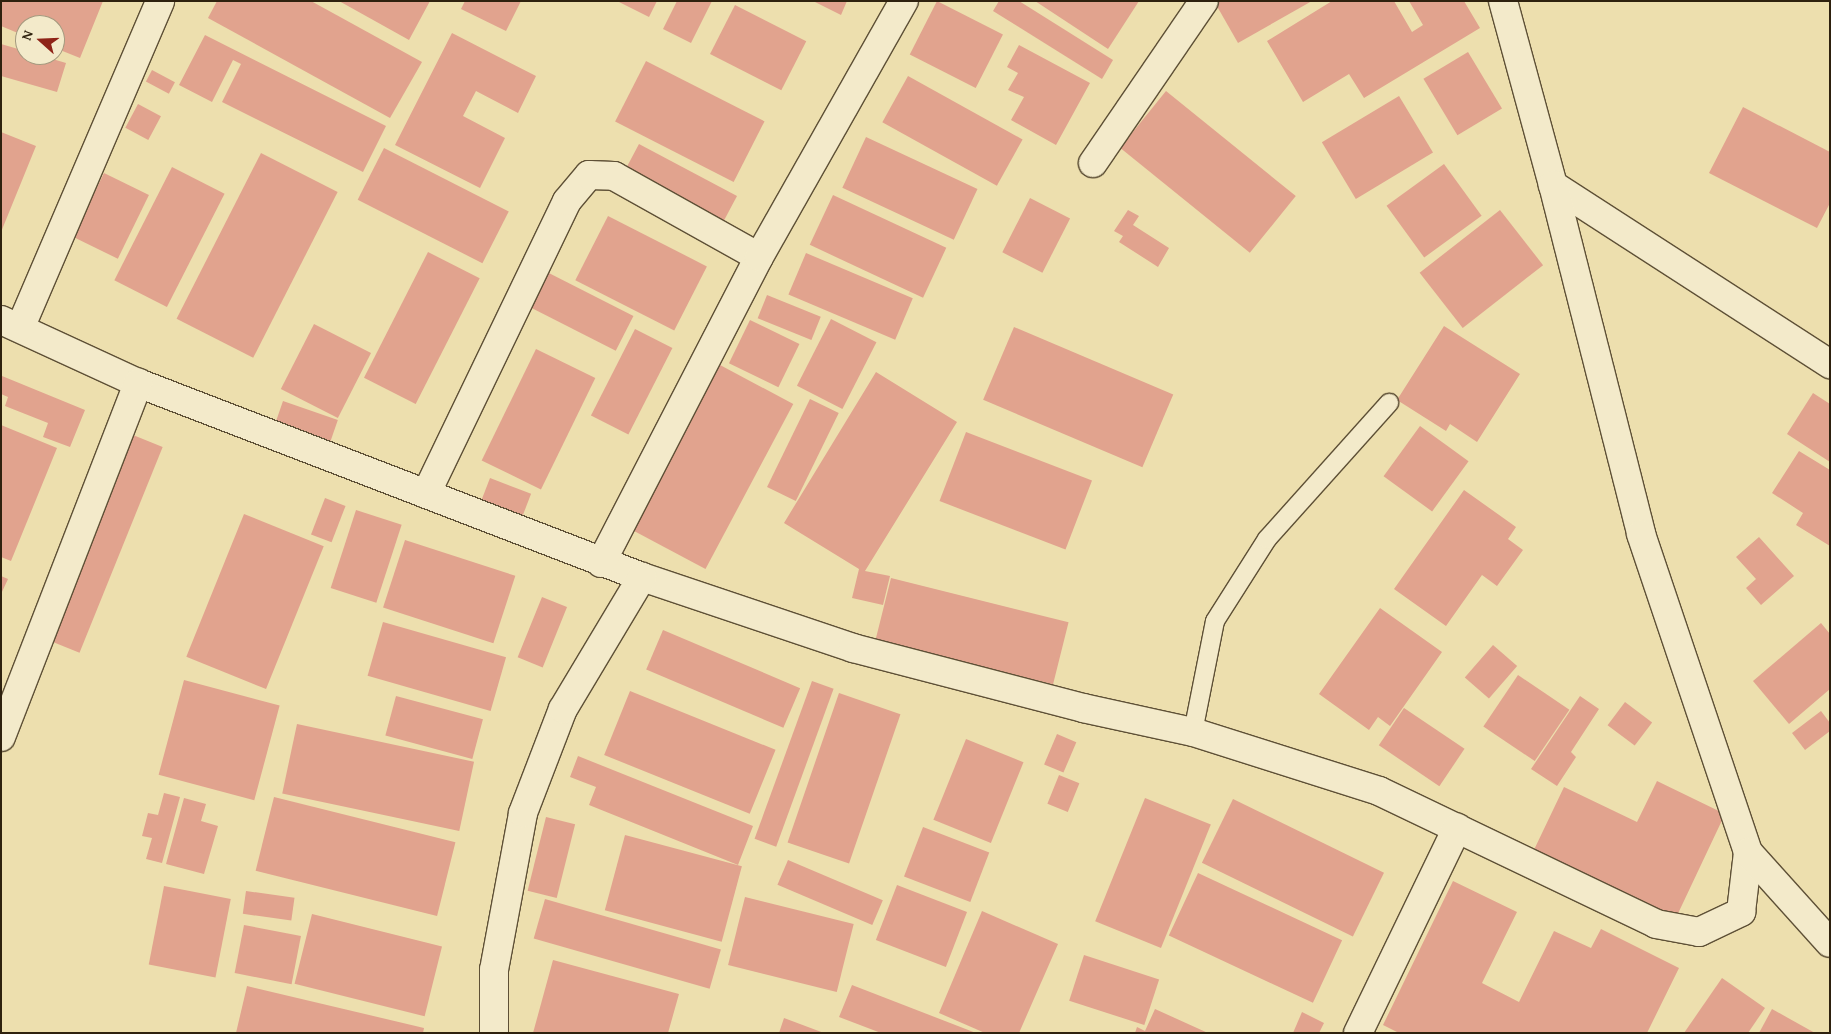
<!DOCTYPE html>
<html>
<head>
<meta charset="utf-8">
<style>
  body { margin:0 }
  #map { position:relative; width:1831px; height:1034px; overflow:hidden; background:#eddfae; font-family:"Gentium Book Plus",serif }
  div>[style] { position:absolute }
  .building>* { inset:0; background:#e1a38e; transform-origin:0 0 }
  .roads { filter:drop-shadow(1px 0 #5e5036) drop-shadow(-1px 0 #5e5036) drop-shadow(0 1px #5e5036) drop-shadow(0 -1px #5e5036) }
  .lane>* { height:18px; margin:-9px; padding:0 9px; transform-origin:9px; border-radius:9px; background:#f3eaca }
  .street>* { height:28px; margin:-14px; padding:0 14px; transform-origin:14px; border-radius:14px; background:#f3eaca }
  .secondary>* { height:28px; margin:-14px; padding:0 14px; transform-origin:14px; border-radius:14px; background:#f3eaca }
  span { translate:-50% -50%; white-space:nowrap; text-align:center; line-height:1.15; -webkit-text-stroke:4px #f3eaca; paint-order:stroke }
  .frame { position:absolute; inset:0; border:2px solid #2e210e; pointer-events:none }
  .north { position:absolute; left:15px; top:15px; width:50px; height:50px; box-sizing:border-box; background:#f3eaca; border:1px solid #a49a7f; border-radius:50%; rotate:290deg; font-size:14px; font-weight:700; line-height:20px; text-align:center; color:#2e210e }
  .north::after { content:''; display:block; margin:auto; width:18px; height:22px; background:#8f2418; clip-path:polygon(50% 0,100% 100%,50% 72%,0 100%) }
</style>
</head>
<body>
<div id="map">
  <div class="building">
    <i style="clip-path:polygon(1px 1px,103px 1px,80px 58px,55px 48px,55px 25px,25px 25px,25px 36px,1px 26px)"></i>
    <i style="clip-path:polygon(217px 1px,311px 1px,422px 62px,390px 118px,208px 18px)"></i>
    <i style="clip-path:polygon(339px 1px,430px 1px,409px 40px)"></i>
    <i style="clip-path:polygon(465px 1px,521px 1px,506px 31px,461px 9px)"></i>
    <i style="clip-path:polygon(617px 1px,657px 1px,649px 17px)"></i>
    <i style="clip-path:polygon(677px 1px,712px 1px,691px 43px,663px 29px)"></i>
    <i style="clip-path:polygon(813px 1px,847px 1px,841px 15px)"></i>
    <i style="left:937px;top:1px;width:74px;height:60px;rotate:27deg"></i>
    <i style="clip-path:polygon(999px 1px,1019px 1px,1113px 60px,1102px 79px,993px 11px)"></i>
    <i style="clip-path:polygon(1035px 1px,1139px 1px,1108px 49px)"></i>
    <i style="clip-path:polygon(1214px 1px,1312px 1px,1238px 43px)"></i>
    <i style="clip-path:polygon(1332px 1px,1394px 1px,1412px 32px,1423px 25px,1409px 1px,1464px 1px,1480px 28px,1364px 98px,1349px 74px,1303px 102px,1267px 41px)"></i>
    <i style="left:735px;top:5px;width:80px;height:55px;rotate:27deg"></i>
    <i style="clip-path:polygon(452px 33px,536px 76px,518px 113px,476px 91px,463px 116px,505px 138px,480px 188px,395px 145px)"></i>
    <i style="clip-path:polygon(205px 35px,386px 126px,363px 172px,222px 102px,241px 64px,233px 60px,212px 102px,179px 85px)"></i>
    <i style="clip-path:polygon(1px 44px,25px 51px,25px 55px,39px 55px,66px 63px,57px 92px,1px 76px)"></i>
    <i style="clip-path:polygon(1019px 45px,1090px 83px,1056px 145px,1011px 120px,1024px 97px,1008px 90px,1018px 73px,1007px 67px)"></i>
    <i style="left:1468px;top:52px;width:66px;height:52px;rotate:59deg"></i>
    <i style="left:646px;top:61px;width:133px;height:68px;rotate:27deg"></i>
    <i style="left:152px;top:70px;width:26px;height:13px;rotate:28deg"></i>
    <i style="left:908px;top:76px;width:131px;height:53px;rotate:29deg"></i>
    <i style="left:1166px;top:91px;width:167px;height:73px;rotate:39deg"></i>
    <i style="left:1399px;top:96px;width:66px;height:90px;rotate:59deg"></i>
    <i style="left:138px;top:104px;width:26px;height:27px;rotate:28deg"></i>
    <i style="clip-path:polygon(1743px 107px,1830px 152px,1830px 203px,1817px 228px,1709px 173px)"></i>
    <i style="clip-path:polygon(1px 132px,36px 146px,1px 232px)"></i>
    <i style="left:866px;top:137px;width:123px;height:56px;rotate:25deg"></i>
    <i style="left:639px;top:144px;width:111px;height:32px;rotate:28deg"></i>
    <i style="left:384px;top:148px;width:140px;height:58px;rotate:27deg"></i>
    <i style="left:261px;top:153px;width:86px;height:186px;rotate:27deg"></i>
    <i style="left:1444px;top:164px;width:64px;height:71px;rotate:54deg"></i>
    <i style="left:172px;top:167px;width:59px;height:127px;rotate:27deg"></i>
    <i style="left:104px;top:173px;width:50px;height:71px;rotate:26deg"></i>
    <i style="left:833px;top:195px;width:125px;height:55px;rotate:25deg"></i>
    <i style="left:1030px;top:198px;width:45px;height:61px;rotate:27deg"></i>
    <i style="clip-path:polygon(1128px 210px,1139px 216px,1133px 225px,1169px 248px,1158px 267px,1119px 242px,1123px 236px,1114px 231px)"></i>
    <i style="left:1500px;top:210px;width:70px;height:102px;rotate:52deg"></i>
    <i style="left:608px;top:216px;width:111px;height:72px;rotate:27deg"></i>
    <i style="left:428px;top:252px;width:58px;height:141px;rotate:27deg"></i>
    <i style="left:806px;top:253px;width:116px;height:45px;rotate:23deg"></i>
    <i style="left:539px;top:268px;width:106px;height:39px;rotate:27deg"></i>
    <i style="left:767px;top:295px;width:58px;height:25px;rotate:22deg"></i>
    <i style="left:831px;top:319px;width:51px;height:75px;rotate:27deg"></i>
    <i style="left:750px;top:320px;width:55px;height:48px;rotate:26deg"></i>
    <i style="left:314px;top:324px;width:64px;height:73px;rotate:27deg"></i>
    <i style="clip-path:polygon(1444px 326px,1520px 374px,1477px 442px,1450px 424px,1446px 431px,1397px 400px)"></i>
    <i style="left:1014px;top:327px;width:173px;height:79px;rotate:23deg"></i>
    <i style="left:635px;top:329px;width:42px;height:97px;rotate:27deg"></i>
    <i style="left:536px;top:349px;width:66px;height:124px;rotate:26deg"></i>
    <i style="left:720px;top:365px;width:83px;height:187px;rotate:28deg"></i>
    <i style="clip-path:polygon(876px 372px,957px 422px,865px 571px,890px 576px,883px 605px,852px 598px,859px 569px,784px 523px)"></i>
    <i style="clip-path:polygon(2px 376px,85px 410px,70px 447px,43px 437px,48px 423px,5px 406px,8px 397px,1px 394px)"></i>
    <i style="clip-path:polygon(1813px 393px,1830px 404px,1830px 462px,1787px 434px)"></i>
    <i style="left:810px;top:399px;width:32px;height:98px;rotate:26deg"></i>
    <i style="left:283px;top:401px;width:58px;height:33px;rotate:19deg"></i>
    <i style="clip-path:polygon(1px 425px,57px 448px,11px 561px,1px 557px)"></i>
    <i style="left:1420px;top:426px;width:60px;height:62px;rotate:36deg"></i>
    <i style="left:966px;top:432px;width:135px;height:74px;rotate:21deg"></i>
    <i style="left:133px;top:435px;width:32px;height:222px;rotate:22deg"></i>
    <i style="clip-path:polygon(1799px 451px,1830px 470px,1830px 546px,1796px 525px,1803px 513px,1772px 493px)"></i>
    <i style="left:490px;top:478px;width:44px;height:26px;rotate:21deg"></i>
    <i style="clip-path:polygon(1464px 490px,1516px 527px,1508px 539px,1523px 550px,1497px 586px,1482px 575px,1446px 626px,1394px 589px)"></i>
    <i style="left:325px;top:498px;width:22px;height:39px;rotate:21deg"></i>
    <i style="left:356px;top:510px;width:48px;height:82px;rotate:18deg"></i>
    <i style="left:244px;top:514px;width:86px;height:154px;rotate:22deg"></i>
    <i style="clip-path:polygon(1759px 537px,1794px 576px,1761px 605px,1746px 588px,1756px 579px,1736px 557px)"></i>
    <i style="left:405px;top:540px;width:116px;height:71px;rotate:18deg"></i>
    <i style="clip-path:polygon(1px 576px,8px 579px,1px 594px)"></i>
    <i style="left:891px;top:578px;width:183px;height:64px;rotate:14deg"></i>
    <i style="left:542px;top:597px;width:27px;height:65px;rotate:22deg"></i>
    <i style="clip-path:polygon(1380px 608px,1442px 652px,1390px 726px,1378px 717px,1369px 730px,1319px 694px)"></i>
    <i style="left:383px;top:622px;width:128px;height:56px;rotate:16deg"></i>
    <i style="clip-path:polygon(1821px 623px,1830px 634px,1830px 689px,1789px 724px,1753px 681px)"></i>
    <i style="left:663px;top:630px;width:149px;height:43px;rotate:23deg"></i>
    <i style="left:1493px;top:645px;width:32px;height:43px;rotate:41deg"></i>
    <i style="left:1518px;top:675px;width:62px;height:62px;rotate:34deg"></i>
    <i style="left:184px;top:680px;width:99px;height:98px;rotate:15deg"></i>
    <i style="left:812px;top:681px;width:23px;height:168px;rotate:20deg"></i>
    <i style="left:630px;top:691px;width:157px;height:69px;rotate:22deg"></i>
    <i style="left:839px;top:693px;width:65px;height:158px;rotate:19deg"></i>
    <i style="left:396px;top:696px;width:90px;height:41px;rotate:15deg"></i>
    <i style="clip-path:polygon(1580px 696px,1599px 709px,1571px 752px,1576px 757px,1557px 786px,1531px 769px)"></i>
    <i style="left:1625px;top:702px;width:34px;height:29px;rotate:37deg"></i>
    <i style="left:1404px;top:708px;width:73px;height:45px;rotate:34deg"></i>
    <i style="clip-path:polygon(1821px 711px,1830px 723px,1830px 731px,1805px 750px,1792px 733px)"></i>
    <i style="left:297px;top:724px;width:181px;height:71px;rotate:12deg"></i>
    <i style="left:1057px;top:734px;width:21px;height:33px;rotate:23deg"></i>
    <i style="left:966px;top:739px;width:62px;height:87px;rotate:22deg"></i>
    <i style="clip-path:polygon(578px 756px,753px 826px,738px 865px,589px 805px,596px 787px,570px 777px)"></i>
    <i style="left:1059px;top:775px;width:22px;height:31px;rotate:22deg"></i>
    <i style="clip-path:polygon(1657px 781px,1725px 814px,1674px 922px,1532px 854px,1564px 787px,1637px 822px)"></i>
    <i style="clip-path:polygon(164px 793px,180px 797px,162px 863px,146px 859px,152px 838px,142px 836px,148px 813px,158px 815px)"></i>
    <i style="left:274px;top:797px;width:187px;height:76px;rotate:14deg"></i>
    <i style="clip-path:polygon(184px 798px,206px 804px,201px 821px,218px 826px,204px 874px,166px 864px)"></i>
    <i style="left:1145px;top:798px;width:71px;height:133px;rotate:22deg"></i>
    <i style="left:1233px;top:799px;width:168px;height:71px;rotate:26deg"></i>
    <i style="left:546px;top:817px;width:30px;height:76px;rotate:14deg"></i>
    <i style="left:923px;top:827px;width:71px;height:53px;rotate:21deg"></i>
    <i style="left:625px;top:835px;width:121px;height:78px;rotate:15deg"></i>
    <i style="left:788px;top:860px;width:103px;height:27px;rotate:23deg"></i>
    <i style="left:1198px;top:873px;width:159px;height:69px;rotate:25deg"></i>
    <i style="clip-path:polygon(1453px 881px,1517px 912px,1482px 983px,1519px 1002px,1554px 931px,1591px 948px,1601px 929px,1679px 968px,1647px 1033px,1399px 1033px,1383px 1025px)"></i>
    <i style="left:897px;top:885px;width:75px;height:59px;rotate:21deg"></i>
    <i style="left:164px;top:886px;width:68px;height:80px;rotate:11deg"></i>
    <i style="left:246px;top:891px;width:49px;height:23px;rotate:8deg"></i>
    <i style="left:745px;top:897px;width:112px;height:70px;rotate:14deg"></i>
    <i style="left:545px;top:899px;width:183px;height:41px;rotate:16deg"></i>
    <i style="clip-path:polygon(982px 911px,1058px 944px,1019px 1033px,985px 1033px,939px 1013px)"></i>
    <i style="left:312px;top:914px;width:134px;height:72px;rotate:14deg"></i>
    <i style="left:244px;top:925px;width:58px;height:49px;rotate:11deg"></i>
    <i style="left:1084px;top:955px;width:79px;height:48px;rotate:18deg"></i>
    <i style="clip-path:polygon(553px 960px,679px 994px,668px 1033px,533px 1033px)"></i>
    <i style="clip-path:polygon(1722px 978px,1765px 1008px,1748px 1033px,1684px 1033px)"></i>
    <i style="clip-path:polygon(852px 985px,976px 1033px,881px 1033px,839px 1017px)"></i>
    <i style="clip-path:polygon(247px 986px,424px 1028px,423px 1033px,236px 1033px)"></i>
    <i style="clip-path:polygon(1155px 1009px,1208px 1033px,1135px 1033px,1137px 1027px,1145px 1031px)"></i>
    <i style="clip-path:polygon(1772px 1009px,1815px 1033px,1759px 1033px)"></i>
    <i style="clip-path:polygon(1302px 1012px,1324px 1023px,1319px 1033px,1293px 1033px)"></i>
    <i style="clip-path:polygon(784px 1018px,824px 1033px,779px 1033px)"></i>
  </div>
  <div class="roads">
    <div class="lane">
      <i style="left:1193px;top:732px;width:113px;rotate:-78.8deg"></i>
      <i style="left:1215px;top:621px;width:97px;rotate:-57.6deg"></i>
      <i style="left:1267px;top:539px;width:183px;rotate:-48.1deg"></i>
    </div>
    <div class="street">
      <i style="left:1093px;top:163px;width:196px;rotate:-55.6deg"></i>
      <i style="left:1553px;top:185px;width:330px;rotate:32.9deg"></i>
      <i style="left:1px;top:320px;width:151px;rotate:24.7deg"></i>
      <i style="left:138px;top:383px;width:540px;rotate:21.05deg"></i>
      <i style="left:642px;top:577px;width:223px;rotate:18.6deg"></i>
      <i style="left:853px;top:648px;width:238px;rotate:14.6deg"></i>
      <i style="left:1083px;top:708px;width:113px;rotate:12.3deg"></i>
      <i style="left:1193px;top:732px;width:195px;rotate:17.6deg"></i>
      <i style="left:1379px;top:791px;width:307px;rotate:25.6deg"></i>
      <i style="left:1656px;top:924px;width:44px;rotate:10.5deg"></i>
      <i style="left:1699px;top:932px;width:47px;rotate:-25.5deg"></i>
      <i style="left:1741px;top:912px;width:60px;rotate:-83.3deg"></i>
      <i style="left:21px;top:326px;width:353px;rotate:-66.8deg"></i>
      <i style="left:426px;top:494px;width:325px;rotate:-64.3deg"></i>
      <i style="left:567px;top:201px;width:34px;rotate:-50deg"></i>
      <i style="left:589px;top:175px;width:25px;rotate:2deg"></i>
      <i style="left:614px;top:176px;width:166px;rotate:29.2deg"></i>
      <i style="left:601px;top:563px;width:344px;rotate:-62.7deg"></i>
      <i style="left:759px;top:257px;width:294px;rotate:-60.5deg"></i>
      <i style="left:1px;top:737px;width:380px;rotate:-68.8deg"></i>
      <i style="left:494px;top:1033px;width:63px;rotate:-90deg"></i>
      <i style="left:494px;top:970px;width:160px;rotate:-79.5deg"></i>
      <i style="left:523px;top:813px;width:111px;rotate:-69deg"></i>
      <i style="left:563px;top:709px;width:154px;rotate:-59.1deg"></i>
      <i style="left:1358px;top:1033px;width:228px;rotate:-64.2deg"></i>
    </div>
    <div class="secondary">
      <i style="left:1503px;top:1px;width:191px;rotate:74.8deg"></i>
      <i style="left:1553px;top:185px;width:360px;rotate:75.8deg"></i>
      <i style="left:1641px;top:534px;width:336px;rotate:71.4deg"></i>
      <i style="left:1748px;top:852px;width:122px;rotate:48deg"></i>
    </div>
  </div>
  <div class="frame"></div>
  <div class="north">N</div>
</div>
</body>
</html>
